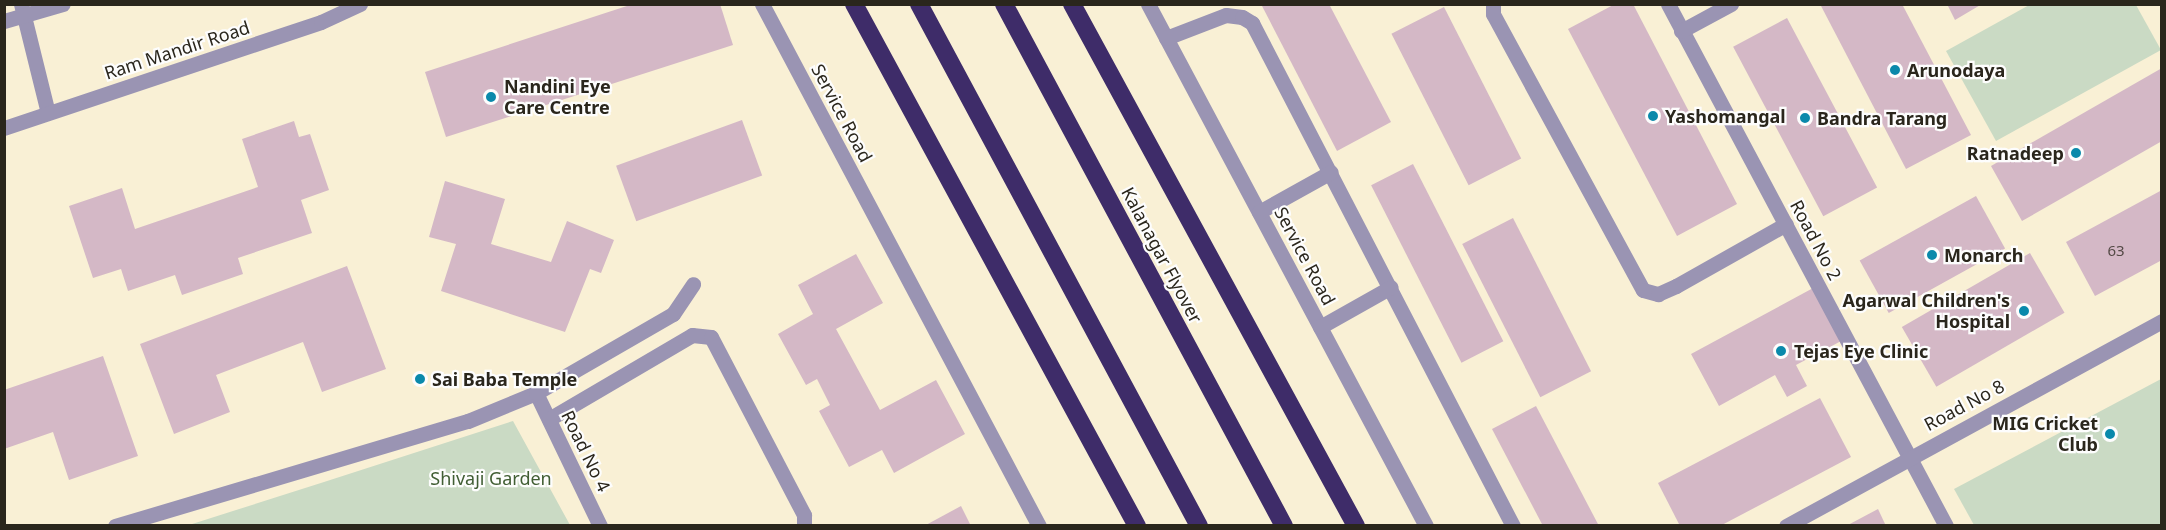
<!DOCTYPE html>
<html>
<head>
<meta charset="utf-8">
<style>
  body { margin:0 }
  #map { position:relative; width:2166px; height:530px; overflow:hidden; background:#f9f0d5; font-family:"Noto Sans",sans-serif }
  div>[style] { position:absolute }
  .green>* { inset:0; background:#cadac4 }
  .building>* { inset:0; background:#d4b8c6; transform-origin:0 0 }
  .minor>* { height:15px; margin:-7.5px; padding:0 7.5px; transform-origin:7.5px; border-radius:7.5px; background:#9a94b3 }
  .highway>* { height:18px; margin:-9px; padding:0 9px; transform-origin:9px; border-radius:9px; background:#3e2c69 }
  .dots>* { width:16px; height:16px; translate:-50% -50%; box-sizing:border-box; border:3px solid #fdfdfd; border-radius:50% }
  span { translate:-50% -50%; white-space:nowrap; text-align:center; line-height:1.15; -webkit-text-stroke:4.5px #fdfdfd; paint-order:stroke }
  .number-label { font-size:15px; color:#544a46 }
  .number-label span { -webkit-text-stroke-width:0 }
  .street-label { font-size:18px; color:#2a261c }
  .poi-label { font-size:18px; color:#2a261c; font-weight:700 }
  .left { translate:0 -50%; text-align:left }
  .right { translate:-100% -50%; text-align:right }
  .park-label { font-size:18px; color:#415e34 }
  .frame { position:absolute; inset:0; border:6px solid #2a261c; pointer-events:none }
</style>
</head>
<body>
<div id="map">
  <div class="green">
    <i style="clip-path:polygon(2031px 4px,2136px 5px,2161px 50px,1996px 141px,1946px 51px)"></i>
    <i style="clip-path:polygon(2161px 379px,2161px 525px,1974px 525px,1954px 489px)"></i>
    <i style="clip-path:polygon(513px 421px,570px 525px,189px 525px,324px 482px)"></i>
  </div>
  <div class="building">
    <i style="clip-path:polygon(633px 4px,720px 4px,733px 45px,446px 137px,425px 72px)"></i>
    <i style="clip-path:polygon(1261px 4px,1329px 4px,1391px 122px,1337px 151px)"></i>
    <i style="clip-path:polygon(1615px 4px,1633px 4px,1737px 204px,1677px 236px,1568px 29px)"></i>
    <i style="clip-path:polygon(1820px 4px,1902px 4px,1971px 135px,1906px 169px)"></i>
    <i style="clip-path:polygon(1947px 4px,1982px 4px,1955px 20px)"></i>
    <i style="left:1444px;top:7px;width:170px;height:59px;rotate:63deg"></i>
    <i style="left:1787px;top:18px;width:192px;height:61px;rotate:62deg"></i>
    <i style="clip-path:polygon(2162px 68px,2162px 141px,2022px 221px,1991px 166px)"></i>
    <i style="left:742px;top:120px;width:59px;height:134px;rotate:70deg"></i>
    <i style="clip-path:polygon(294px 121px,299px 137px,310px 134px,329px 190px,301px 200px,312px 233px,238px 258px,243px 274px,182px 295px,175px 275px,128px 291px,121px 269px,93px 278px,69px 206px,122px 188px,135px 229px,258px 187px,242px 139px)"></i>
    <i style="left:1413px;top:164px;width:199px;height:47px;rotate:63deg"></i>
    <i style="clip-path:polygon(445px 181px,505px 199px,491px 244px,551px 262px,567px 221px,614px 240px,601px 273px,590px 269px,565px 332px,441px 291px,456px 244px,429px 237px)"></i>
    <i style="clip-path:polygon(2162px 190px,2162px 260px,2095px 296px,2066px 242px)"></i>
    <i style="left:1976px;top:196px;width:60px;height:133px;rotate:61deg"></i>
    <i style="left:1513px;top:218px;width:172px;height:57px;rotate:63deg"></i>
    <i style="left:2030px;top:253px;width:69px;height:148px;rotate:60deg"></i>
    <i style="clip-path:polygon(856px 254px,883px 303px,836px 329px,880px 410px,936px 380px,965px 434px,894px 473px,882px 450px,849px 467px,819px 411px,830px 405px,817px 379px,806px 385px,778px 334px,813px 314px,798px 285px)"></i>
    <i style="clip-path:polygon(347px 266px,386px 369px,322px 392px,303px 342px,216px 375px,230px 412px,174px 434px,140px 344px)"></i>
    <i style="clip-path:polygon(1815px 287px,1843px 340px,1796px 365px,1807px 386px,1787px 397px,1775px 375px,1719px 406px,1691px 354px)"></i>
    <i style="clip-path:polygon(103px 356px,138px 456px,69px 480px,53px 432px,4px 449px,4px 390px)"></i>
    <i style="clip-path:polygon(1820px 398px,1851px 457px,1720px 526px,1680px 526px,1658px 483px)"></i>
    <i style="clip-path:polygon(1536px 406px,1599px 526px,1543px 526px,1492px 429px)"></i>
    <i style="clip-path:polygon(961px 506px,971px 526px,924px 526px)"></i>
    <i style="clip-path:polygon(1878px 509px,1886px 526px,1846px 526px)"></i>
  </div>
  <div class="minor">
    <i style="left:21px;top:4px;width:112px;rotate:76.1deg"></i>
    <i style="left:762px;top:4px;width:591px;rotate:62.05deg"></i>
    <i style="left:1148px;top:4px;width:591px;rotate:61.96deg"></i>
    <i style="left:1493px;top:4px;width:10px;rotate:90deg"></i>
    <i style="left:1493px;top:14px;width:314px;rotate:61.5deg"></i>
    <i style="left:1643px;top:290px;width:16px;rotate:15deg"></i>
    <i style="left:1658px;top:294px;width:20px;rotate:-24deg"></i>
    <i style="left:1676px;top:286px;width:126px;rotate:-29.4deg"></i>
    <i style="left:1668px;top:4px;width:591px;rotate:61.96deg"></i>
    <i style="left:4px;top:21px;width:61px;rotate:-16.1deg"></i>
    <i style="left:1681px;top:31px;width:57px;rotate:-28.4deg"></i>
    <i style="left:1166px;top:38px;width:64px;rotate:-21deg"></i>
    <i style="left:1226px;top:15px;width:16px;rotate:7deg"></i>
    <i style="left:1242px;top:17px;width:12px;rotate:31deg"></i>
    <i style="left:1252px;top:23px;width:567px;rotate:62.58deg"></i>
    <i style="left:4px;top:128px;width:334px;rotate:-18.5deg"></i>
    <i style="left:321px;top:22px;width:43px;rotate:-24.8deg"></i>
    <i style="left:1259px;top:212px;width:82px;rotate:-29.1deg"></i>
    <i style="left:1320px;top:327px;width:81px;rotate:-29.4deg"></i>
    <i style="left:536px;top:393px;width:148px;rotate:64.3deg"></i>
    <i style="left:549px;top:419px;width:166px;rotate:-30.4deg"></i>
    <i style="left:692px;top:335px;width:19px;rotate:6deg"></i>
    <i style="left:711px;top:337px;width:201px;rotate:62.4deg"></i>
    <i style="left:804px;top:515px;width:11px;rotate:90deg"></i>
    <i style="left:115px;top:526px;width:368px;rotate:-16.6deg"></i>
    <i style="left:468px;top:421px;width:74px;rotate:-22.4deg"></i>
    <i style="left:536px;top:393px;width:158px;rotate:-30deg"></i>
    <i style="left:673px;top:314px;width:36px;rotate:-56deg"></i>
    <i style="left:1786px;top:526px;width:428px;rotate:-28.6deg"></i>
  </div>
  <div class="highway">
    <i style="left:854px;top:4px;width:594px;rotate:61.54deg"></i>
    <i style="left:919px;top:4px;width:592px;rotate:61.79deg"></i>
    <i style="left:1004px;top:4px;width:592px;rotate:61.79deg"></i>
    <i style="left:1072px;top:4px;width:594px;rotate:61.45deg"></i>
  </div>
  <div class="dots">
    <i style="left:1895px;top:70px;background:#0a89ab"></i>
    <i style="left:491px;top:97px;background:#0a89ab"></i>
    <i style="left:1653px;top:116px;background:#0a89ab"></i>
    <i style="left:1805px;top:118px;background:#0a89ab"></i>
    <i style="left:2076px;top:153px;background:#0a89ab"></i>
    <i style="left:1932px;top:255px;background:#0a89ab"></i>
    <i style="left:2024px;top:311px;background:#0a89ab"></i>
    <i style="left:1781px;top:351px;background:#0a89ab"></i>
    <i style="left:420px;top:379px;background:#0a89ab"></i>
    <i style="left:2110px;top:434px;background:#0a89ab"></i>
  </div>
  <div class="number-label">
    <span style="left:2116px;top:251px">63</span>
  </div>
  <div class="street-label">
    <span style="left:177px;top:50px;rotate:-18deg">Ram Mandir Road</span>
    <span style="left:842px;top:113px;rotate:62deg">Service Road</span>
    <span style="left:1816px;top:240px;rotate:62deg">Road No 2</span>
    <span style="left:1162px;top:255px;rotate:62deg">Kalanagar Flyover</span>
    <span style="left:1305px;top:256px;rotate:62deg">Service Road</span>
    <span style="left:1964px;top:405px;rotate:-28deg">Road No 8</span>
    <span style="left:586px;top:451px;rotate:64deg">Road No 4</span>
  </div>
  <div class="poi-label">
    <span class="left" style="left:1907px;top:70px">Arunodaya</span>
    <span class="left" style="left:504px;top:97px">Nandini Eye<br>Care Centre</span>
    <span class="left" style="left:1665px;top:116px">Yashomangal</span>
    <span class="left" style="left:1817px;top:118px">Bandra Tarang</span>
    <span class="right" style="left:2064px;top:153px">Ratnadeep</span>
    <span class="left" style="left:1944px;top:255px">Monarch</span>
    <span class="right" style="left:2010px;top:311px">Agarwal Children's<br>Hospital</span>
    <span class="left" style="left:1794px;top:351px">Tejas Eye Clinic</span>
    <span class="left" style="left:432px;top:379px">Sai Baba Temple</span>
    <span class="right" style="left:2098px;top:434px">MIG Cricket<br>Club</span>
  </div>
  <div class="park-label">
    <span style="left:491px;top:478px">Shivaji Garden</span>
  </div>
  <div class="frame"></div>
</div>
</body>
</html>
